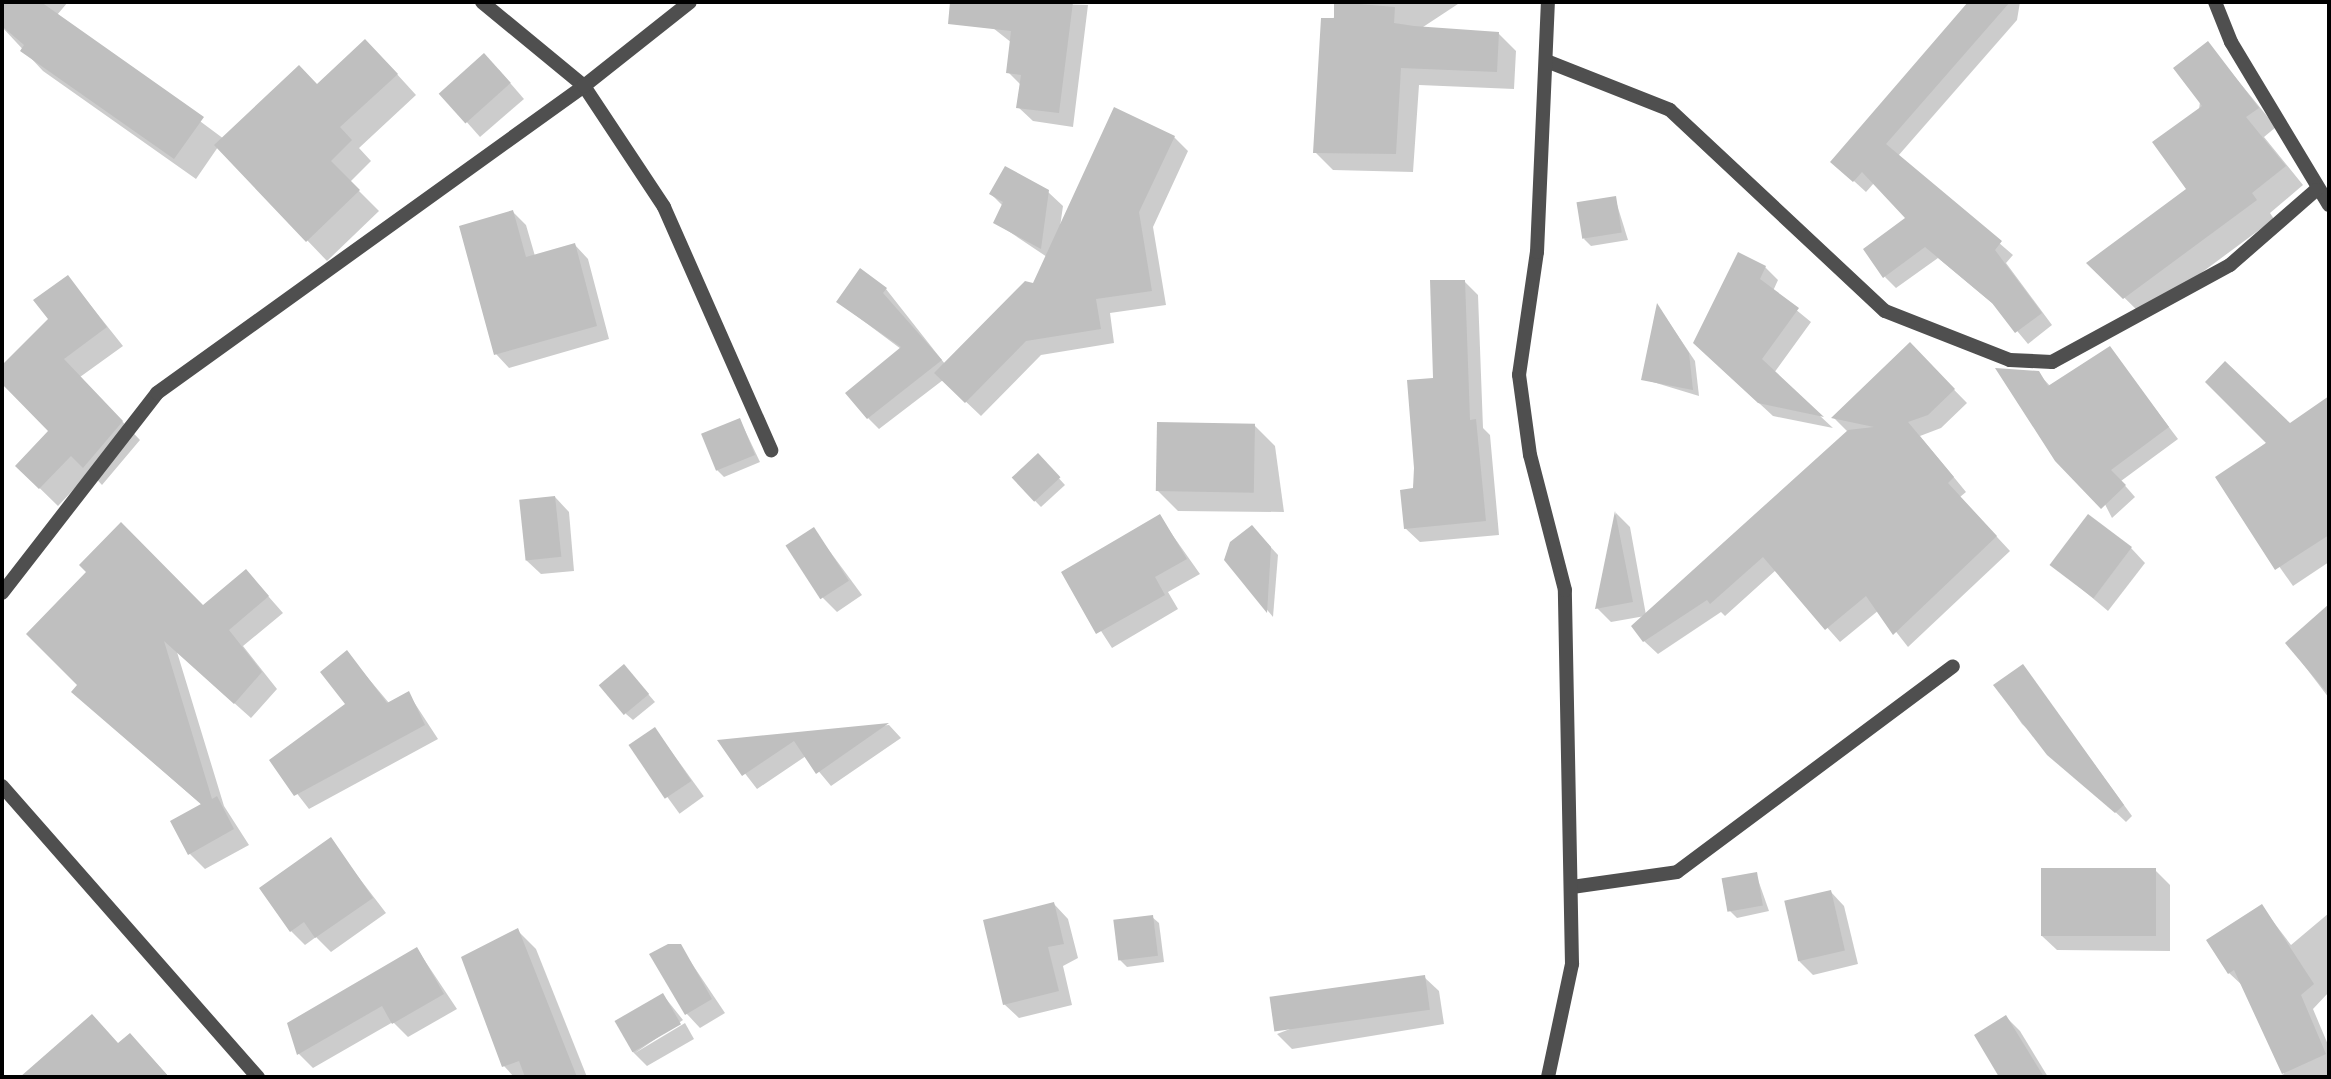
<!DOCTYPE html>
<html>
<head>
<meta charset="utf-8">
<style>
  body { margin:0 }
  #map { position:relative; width:2331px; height:1079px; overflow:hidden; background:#fff; font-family:Roboto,sans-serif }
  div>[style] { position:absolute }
  .shadow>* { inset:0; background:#0003; transform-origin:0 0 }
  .building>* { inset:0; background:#bfbfbf; transform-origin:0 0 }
  .street>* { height:14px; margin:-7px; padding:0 7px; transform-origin:7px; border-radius:7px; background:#4f4f4f }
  span { translate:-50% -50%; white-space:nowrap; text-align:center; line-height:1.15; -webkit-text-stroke:5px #fff; paint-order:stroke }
  .frame { position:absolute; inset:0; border:4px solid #000; pointer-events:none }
</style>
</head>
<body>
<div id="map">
  <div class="shadow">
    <i style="clip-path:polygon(2px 2px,68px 2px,57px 15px,224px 139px,317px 86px,385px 61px,416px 95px,359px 148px,371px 161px,350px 182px,379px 211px,327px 261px,218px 147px,196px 179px,43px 71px,2px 27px)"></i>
    <i style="clip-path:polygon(996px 2px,1088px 5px,1073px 127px,1033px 121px,1018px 107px,1021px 85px,1008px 72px,1012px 43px,993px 28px)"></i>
    <i style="clip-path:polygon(1336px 2px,1461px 2px,1420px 29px,1499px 34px,1516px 51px,1514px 89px,1419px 85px,1413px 172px,1333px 170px,1315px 152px)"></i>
    <i style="clip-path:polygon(1970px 2px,2020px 2px,2017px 20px,1898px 156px,2013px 255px,2006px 263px,2052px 325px,2028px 344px,1998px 308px,1938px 258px,1896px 288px,1885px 277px,1907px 219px,1874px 183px,1866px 192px,1832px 161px)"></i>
    <i style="clip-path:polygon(2208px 44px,2276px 127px,2264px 137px,2303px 185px,2270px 213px,2274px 219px,2143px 316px,2089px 263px,2188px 189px)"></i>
    <i style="clip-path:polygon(499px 70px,524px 99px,480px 137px,442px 94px)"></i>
    <i style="clip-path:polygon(1174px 137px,1188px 151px,1153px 227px,1166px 305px,1110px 313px,1114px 343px,1041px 355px,981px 416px,943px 380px,879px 429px,868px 418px,901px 349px,838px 302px,886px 289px,945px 364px,1034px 286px,1047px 257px,995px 222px,1003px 206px,991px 194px,1048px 192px,1063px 206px,1060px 227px)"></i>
    <i style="clip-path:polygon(1615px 198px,1628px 240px,1591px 246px,1584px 239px)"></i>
    <i style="clip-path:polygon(513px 212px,526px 225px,535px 256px,575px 245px,588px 259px,609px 339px,509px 368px,496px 354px)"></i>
    <i style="clip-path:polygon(1765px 267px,1778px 280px,1773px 291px,1811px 322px,1774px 373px,1833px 428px,1773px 416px,1708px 356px)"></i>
    <i style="clip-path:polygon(68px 277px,123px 346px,80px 377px,140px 440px,102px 485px,90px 472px,58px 506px,17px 466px,50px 431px,2px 381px,2px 367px,50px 320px)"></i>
    <i style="clip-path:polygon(1464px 281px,1478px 295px,1483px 428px,1490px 435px,1499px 535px,1420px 542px,1405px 528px,1435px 379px)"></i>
    <i style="clip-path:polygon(1658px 306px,1695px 361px,1699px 396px,1643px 379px)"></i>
    <i style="clip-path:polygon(2110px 349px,2178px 439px,2121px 481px,2135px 497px,2112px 518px,2038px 373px,2051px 387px)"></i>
    <i style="clip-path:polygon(1923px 358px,1967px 403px,1941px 428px,1920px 436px,1966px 492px,1960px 497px,2010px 551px,1908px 647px,1879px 610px,1840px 642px,1776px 570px,1725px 616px,1721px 612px,1658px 654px,1644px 641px,1645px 616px,1611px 622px,1597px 608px,1616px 513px,1630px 527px,1646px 615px,1848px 432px,1834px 418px)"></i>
    <i style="clip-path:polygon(2329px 398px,2329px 562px,2293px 586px,2217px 478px)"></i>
    <i style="clip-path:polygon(740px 420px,760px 462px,724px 477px,717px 470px)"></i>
    <i style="clip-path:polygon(1254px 425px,1275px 446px,1284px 512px,1178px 511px,1157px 490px)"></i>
    <i style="clip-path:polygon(1045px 463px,1065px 485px,1041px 507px,1014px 479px)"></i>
    <i style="clip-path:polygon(555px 497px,569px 512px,574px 571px,541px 574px,526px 560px)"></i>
    <i style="clip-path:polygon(1159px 516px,1200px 574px,1168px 592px,1178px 609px,1112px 648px,1063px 572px)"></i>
    <i style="clip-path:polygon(814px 530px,862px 595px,837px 612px,823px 598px)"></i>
    <i style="clip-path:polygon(1259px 534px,1278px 555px,1273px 617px,1226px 560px)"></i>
    <i style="clip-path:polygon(2131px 548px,2145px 563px,2108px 611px,2052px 564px)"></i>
    <i style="clip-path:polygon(246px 571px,283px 613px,243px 646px,277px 689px,251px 718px,177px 652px,224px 806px,249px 845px,205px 869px,190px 854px,203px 806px,73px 692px,203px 607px)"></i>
    <i style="clip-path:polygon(2329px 606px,2329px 698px,2287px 643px)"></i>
    <i style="clip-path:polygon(347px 653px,389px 703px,408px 693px,438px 739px,309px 809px,271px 760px,348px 705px)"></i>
    <i style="clip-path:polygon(2023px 666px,2132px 816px,2126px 822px,2022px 724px,1996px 686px)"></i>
    <i style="clip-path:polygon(630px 673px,655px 702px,633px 720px,626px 714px)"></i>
    <i style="clip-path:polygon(889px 725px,901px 738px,831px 786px,806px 756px,757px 789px,720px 741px)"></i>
    <i style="left:655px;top:729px;width:83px;height:30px;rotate:54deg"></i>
    <i style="clip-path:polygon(330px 840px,386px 913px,331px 952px,316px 937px,305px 945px,291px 931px)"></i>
    <i style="clip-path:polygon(2155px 870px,2170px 885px,2170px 951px,2057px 950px,2042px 936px)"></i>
    <i style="clip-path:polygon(1756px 874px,1769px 911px,1737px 918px,1730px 911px)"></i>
    <i style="clip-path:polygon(1830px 891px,1844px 906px,1858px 964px,1813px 975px,1799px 961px)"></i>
    <i style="clip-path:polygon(1054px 904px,1068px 919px,1078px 958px,1063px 966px,1072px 1005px,1019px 1018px,1004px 1004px)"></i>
    <i style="clip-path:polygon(2262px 907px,2291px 945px,2329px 913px,2329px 992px,2313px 1009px,2329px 1047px,2329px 1077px,2277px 1077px,2284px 1074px,2243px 986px,2229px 973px)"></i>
    <i style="clip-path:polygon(1152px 917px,1159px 923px,1164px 962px,1127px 967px,1120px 960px)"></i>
    <i style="clip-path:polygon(517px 930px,536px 949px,587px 1077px,514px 1077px,504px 1066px)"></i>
    <i style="clip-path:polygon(680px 946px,725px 1013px,700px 1028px,686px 1013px)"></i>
    <i style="clip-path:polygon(417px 949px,457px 1009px,408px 1037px,393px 1022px,313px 1068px,299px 1054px,289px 1023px)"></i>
    <i style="clip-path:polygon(1424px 977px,1439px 991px,1444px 1024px,1292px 1049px,1277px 1034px)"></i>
    <i style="clip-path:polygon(663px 995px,683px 1020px,635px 1053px,685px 1023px,694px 1039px,647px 1066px,632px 1051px)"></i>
    <i style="clip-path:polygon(92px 1016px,119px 1045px,146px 1052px,169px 1077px,22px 1077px)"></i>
    <i style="clip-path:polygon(2006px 1017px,2020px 1031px,2048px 1077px,2002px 1077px,1976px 1036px)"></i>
  </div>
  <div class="building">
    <i style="clip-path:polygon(2px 2px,41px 2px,204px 117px,174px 159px,20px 51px,24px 45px,2px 26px)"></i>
    <i style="clip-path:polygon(950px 2px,1073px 2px,1059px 113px,1016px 108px,1021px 75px,1006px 73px,1011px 31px,948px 24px)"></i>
    <i style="clip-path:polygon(1334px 2px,1395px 7px,1394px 23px,1414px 26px,1499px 32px,1497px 72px,1401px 68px,1396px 154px,1313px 153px,1321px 18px,1334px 18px)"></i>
    <i style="clip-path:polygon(1968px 2px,2010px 2px,1886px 144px,2002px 241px,1995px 250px,2042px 313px,2015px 333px,1992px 303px,1925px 247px,1883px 278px,1863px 249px,1905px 218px,1862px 172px,1853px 182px,1830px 162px)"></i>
    <i style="clip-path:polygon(365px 39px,398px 74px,340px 127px,352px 140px,331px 161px,360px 190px,306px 242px,214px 145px,299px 65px,317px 84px)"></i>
    <i style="clip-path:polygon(2208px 41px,2259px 108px,2246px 117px,2286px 166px,2252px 193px,2257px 200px,2123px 299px,2086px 263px,2186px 189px,2152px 142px,2202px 106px,2173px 68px)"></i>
    <i style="left:484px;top:53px;width:40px;height:61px;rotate:48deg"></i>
    <i style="clip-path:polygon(1114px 107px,1175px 136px,1139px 212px,1152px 291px,1096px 299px,1101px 329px,1026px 341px,965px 403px,934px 373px,1025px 281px,1033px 283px)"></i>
    <i style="clip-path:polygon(1005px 166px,1049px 190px,1041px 249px,993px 223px,1003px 202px,989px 194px)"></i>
    <i style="left:1616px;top:196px;width:37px;height:40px;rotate:81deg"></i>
    <i style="clip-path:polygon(513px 210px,526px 257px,575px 243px,597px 326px,494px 355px,459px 226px)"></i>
    <i style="clip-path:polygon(1738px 252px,1766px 266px,1760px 279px,1799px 308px,1762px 359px,1824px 417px,1758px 403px,1693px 343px)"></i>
    <i style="clip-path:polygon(860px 268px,887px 288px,883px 293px,942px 360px,867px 419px,845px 393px,901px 347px,836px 302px)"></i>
    <i style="clip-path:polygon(68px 275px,107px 327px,64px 359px,123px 421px,83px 468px,71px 456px,39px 489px,15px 466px,48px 431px,2px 384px,2px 365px,48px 319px,33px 300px)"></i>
    <i style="clip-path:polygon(1430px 280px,1465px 280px,1470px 420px,1476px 419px,1486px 521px,1404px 529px,1400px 490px,1413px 488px,1414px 468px,1407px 380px,1433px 378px)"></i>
    <i style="clip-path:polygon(1657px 303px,1689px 353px,1693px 390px,1641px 380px)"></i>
    <i style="clip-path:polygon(1910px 342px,1955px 389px,1928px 415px,1908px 422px,1954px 477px,1948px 483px,1997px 536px,1893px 635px,1866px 596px,1825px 630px,1763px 557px,1710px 604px,1707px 600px,1643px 642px,1631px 626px,1848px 430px,1874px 427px,1831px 418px)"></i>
    <i style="clip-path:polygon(2110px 346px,2169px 427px,2111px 470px,2126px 485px,2101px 509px,2055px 461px,1995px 368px,2039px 371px,2048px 386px)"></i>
    <i style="clip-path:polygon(2225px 361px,2290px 423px,2329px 396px,2329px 535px,2275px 570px,2215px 477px,2266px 443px,2205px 382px)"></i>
    <i style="left:740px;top:418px;width:40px;height:42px;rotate:68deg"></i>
    <i style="left:1157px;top:422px;width:98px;height:69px;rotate:1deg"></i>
    <i style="left:1038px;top:453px;width:33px;height:36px;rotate:47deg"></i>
    <i style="left:555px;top:496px;width:61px;height:36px;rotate:84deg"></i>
    <i style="clip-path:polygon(1615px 511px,1633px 602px,1595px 609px)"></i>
    <i style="clip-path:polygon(1160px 514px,1187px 559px,1155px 577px,1165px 595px,1096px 634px,1061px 572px)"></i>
    <i style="left:2088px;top:514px;width:55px;height:64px;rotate:37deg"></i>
    <i style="clip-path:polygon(121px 522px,203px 605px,246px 569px,269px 596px,229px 630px,262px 672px,234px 704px,164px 641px,212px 799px,217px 796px,234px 829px,188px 855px,170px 821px,201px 804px,71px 692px,77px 685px,26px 634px,86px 572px,79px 565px)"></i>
    <i style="clip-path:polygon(1252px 525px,1271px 547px,1267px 613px,1224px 560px,1230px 542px)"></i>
    <i style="left:814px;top:527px;width:64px;height:34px;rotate:57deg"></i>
    <i style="clip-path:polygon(2329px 604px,2329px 695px,2285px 643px)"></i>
    <i style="clip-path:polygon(347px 650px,387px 703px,409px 691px,425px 725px,294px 796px,269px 760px,345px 704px,320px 672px)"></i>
    <i style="left:624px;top:664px;width:39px;height:33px;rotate:50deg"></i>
    <i style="clip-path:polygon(2023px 664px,2124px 805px,2115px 813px,2047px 755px,1993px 685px)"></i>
    <i style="clip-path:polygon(889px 723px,816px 774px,794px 741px,742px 776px,717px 740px)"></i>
    <i style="left:655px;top:727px;width:65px;height:32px;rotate:56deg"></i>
    <i style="clip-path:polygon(331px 837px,373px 898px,315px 938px,304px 922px,290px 932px,259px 888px)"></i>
    <i style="left:2041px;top:868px;width:115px;height:68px"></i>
    <i style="left:1757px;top:872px;width:34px;height:36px;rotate:80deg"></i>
    <i style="left:1831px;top:890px;width:62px;height:48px;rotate:77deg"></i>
    <i style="clip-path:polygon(1054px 902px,1064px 944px,1048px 947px,1059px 991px,1003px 1005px,983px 920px)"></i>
    <i style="clip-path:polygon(2262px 904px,2314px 984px,2301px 995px,2326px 1054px,2282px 1074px,2234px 970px,2228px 974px,2206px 940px)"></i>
    <i style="left:1153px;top:915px;width:41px;height:40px;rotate:83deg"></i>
    <i style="clip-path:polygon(518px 928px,577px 1077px,525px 1077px,519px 1061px,502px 1067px,461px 957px)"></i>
    <i style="clip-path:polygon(668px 944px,681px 944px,712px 999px,685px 1015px,649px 954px)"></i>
    <i style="clip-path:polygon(417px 947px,444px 994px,392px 1024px,382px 1006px,297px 1055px,287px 1023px)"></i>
    <i style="left:1425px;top:975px;width:35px;height:157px;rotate:82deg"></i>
    <i style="left:663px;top:993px;width:36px;height:56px;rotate:60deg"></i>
    <i style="clip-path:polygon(92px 1014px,118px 1043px,130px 1033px,169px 1077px,20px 1077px)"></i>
    <i style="clip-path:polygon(2006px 1015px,2044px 1077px,1999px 1077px,1974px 1035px)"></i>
  </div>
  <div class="street">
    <i style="left:482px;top:2px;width:132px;rotate:39.5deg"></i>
    <i style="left:584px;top:86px;width:145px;rotate:56.5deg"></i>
    <i style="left:664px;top:207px;width:266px;rotate:66.2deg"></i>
    <i style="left:2215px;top:2px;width:43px;rotate:68.2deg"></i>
    <i style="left:2231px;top:42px;width:190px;rotate:59deg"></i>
    <i style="left:1549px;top:62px;width:130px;rotate:21.6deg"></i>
    <i style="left:1670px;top:110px;width:294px;rotate:43.1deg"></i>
    <i style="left:1885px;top:311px;width:134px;rotate:21.4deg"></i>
    <i style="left:2010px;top:360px;width:42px;rotate:2.7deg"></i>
    <i style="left:2052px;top:362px;width:203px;rotate:-28.6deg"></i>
    <i style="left:2230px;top:265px;width:114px;rotate:-41.1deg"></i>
    <i style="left:2px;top:593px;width:253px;rotate:-52.2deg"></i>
    <i style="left:157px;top:393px;width:526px;rotate:-35.71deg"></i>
    <i style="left:584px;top:86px;width:135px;rotate:-38.4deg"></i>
    <i style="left:2px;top:786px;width:388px;rotate:48.7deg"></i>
    <i style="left:1572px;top:887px;width:106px;rotate:-8.1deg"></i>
    <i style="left:1677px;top:872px;width:344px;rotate:-36.7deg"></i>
    <i style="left:1548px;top:1077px;width:116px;rotate:-78deg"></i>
    <i style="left:1572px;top:964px;width:374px;rotate:-91.1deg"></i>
    <i style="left:1565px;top:590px;width:139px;rotate:-104.5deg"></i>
    <i style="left:1530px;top:455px;width:81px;rotate:-97.8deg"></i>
    <i style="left:1519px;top:375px;width:124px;rotate:-81.7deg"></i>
    <i style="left:1537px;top:252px;width:250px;rotate:-87.5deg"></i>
  </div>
  <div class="frame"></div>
</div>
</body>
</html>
